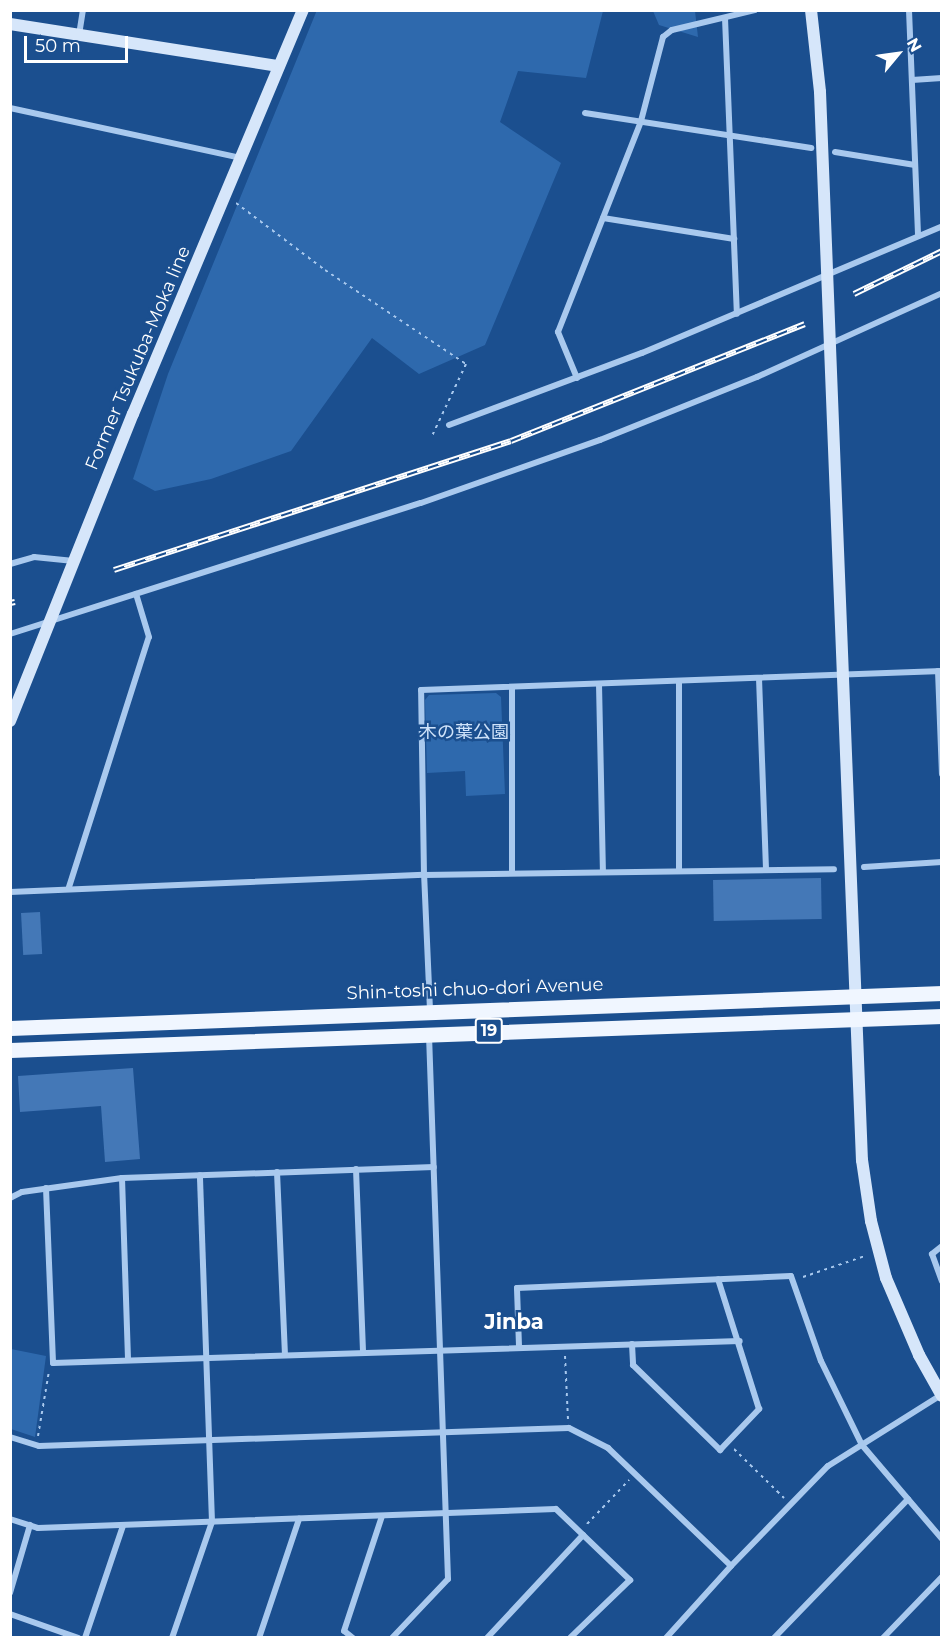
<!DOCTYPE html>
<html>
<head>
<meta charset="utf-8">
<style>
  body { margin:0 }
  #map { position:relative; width:952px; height:1648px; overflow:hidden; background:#1b4f8f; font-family:Montserrat,"Noto Sans JP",sans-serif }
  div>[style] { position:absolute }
  .green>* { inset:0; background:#2e69ad }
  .building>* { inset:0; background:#4478b7; transform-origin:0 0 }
  .path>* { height:2px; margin-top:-1px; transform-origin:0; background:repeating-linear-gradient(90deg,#a9c9ee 0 3px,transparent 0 7.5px) }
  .street>* { height:6px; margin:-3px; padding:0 3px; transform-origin:3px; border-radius:3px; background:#a9c9ee }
  .secondary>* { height:12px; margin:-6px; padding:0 6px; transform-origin:6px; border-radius:6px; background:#d6e6fa }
  .primary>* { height:15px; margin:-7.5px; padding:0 7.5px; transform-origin:7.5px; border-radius:7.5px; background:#f0f6ff }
  .rail>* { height:6px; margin-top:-3px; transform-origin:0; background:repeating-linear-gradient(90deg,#1b4f8f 0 11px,#fff 0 22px); box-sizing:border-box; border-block:2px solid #fff }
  span { translate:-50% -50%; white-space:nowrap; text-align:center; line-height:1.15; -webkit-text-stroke:5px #1b4f8f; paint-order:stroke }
  .shield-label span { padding:2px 4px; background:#1b4f8f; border:2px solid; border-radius:4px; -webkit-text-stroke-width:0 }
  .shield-label { font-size:16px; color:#fff; font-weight:700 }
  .street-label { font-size:18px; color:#fff }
  .park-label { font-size:18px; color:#cfe3fa }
  .quarter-label { font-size:21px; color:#fff; font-weight:700 }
  .frame { position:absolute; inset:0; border:12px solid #fff; pointer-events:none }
  .north { position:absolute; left:868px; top:24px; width:60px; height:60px; -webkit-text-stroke:4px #1b4f8f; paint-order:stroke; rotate:61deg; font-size:16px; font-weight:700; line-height:24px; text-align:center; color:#fff }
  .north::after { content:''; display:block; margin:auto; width:21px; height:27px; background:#fff; clip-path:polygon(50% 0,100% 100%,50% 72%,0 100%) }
  .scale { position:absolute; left:24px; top:36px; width:104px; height:27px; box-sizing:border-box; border:3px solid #fff; border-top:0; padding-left:8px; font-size:18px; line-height:21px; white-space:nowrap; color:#fff; -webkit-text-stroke:4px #1b4f8f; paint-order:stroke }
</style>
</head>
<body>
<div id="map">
  <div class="green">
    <i style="clip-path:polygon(317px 10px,603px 11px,586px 78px,518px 71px,500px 122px,561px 163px,485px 345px,419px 374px,372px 338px,291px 451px,211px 479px,155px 491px,133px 479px,168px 374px)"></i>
    <i style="clip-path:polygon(653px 11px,695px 11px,698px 37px,659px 25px)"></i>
    <i style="clip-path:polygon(496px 693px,501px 697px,505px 794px,466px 796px,465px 771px,427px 773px,425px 700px,429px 695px)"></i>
    <i style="clip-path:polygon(11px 1349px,46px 1356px,35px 1437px,11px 1429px)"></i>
  </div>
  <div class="building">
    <i style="left:821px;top:878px;width:41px;height:108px;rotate:89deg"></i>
    <i style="left:40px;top:912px;width:42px;height:19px;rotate:87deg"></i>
    <i style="clip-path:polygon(133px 1068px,140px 1159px,105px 1162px,101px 1106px,20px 1112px,18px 1076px)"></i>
  </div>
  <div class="path">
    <i style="left:236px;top:203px;width:111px;rotate:37deg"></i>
    <i style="left:325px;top:270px;width:169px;rotate:33.7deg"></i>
    <i style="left:466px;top:364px;width:82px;rotate:115.3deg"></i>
    <i style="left:803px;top:1277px;width:65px;rotate:-18.7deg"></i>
    <i style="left:565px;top:1356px;width:63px;rotate:87.3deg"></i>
    <i style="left:38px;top:1436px;width:66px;rotate:-80.4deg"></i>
    <i style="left:734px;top:1449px;width:70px;rotate:44.4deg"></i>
    <i style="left:587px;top:1524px;width:61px;rotate:-46.3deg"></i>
  </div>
  <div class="street">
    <i style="left:909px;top:10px;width:226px;rotate:87.7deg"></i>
    <i style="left:725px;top:18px;width:296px;rotate:87.7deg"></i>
    <i style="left:79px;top:35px;width:25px;rotate:-81deg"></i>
    <i style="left:912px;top:80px;width:30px;rotate:-4deg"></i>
    <i style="left:10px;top:108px;width:237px;rotate:12.2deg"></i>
    <i style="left:585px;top:113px;width:229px;rotate:8.8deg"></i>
    <i style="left:835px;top:152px;width:81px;rotate:9.2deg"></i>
    <i style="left:603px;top:218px;width:133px;rotate:9.1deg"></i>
    <i style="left:577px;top:378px;width:50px;rotate:-112.4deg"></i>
    <i style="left:558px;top:332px;width:227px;rotate:-68.5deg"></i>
    <i style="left:641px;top:121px;width:87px;rotate:-75.3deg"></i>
    <i style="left:663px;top:37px;width:11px;rotate:-38deg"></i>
    <i style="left:672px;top:30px;width:85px;rotate:-13.5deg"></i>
    <i style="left:449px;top:425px;width:206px;rotate:-20.5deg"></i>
    <i style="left:642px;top:353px;width:326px;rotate:-22.9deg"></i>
    <i style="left:10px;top:564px;width:25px;rotate:-16deg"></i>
    <i style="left:34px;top:557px;width:40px;rotate:5.7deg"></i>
    <i style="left:10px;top:634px;width:431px;rotate:-17.7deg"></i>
    <i style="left:421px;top:503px;width:190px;rotate:-19.4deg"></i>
    <i style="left:600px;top:440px;width:169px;rotate:-21.9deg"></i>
    <i style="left:757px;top:377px;width:203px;rotate:-24.4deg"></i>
    <i style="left:938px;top:671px;width:103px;rotate:87.8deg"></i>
    <i style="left:759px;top:678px;width:192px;rotate:87.9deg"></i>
    <i style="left:679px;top:681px;width:190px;rotate:90deg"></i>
    <i style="left:599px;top:684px;width:188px;rotate:88.8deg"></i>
    <i style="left:864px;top:867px;width:78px;rotate:-3.7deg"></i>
    <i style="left:512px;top:873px;width:186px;rotate:-90deg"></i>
    <i style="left:69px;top:887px;width:262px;rotate:-72.3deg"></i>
    <i style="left:149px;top:637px;width:45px;rotate:-106.8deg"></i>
    <i style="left:10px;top:892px;width:414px;rotate:-2.4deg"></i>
    <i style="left:424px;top:875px;width:185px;rotate:-90.9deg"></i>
    <i style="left:421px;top:690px;width:521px;rotate:-2.09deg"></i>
    <i style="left:430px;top:1010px;width:135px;rotate:-92.5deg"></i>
    <i style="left:424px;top:875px;width:410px;rotate:-0.8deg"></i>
    <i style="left:356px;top:1169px;width:183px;rotate:87.8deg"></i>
    <i style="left:277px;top:1172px;width:183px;rotate:87.5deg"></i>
    <i style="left:122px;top:1178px;width:182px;rotate:88.1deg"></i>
    <i style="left:46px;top:1188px;width:175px;rotate:87.7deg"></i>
    <i style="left:53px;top:1363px;width:687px;rotate:-1.83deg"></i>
    <i style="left:10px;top:1198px;width:13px;rotate:-27deg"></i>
    <i style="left:22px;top:1192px;width:101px;rotate:-8deg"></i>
    <i style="left:122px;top:1178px;width:312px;rotate:-2deg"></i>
    <i style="left:942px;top:1246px;width:13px;rotate:141deg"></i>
    <i style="left:932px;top:1254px;width:29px;rotate:70deg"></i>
    <i style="left:632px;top:1344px;width:21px;rotate:87deg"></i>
    <i style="left:633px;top:1365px;width:122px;rotate:44.3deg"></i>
    <i style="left:720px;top:1450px;width:57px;rotate:-46.4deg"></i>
    <i style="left:759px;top:1409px;width:136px;rotate:-107.5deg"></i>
    <i style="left:519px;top:1346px;width:58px;rotate:-92deg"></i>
    <i style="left:517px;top:1288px;width:274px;rotate:-2.5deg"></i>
    <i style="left:791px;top:1276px;width:90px;rotate:70.6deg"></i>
    <i style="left:821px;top:1361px;width:93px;rotate:64deg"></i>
    <i style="left:862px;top:1445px;width:123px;rotate:49.6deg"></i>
    <i style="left:10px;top:1437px;width:30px;rotate:17deg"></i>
    <i style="left:39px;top:1446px;width:530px;rotate:-1.95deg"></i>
    <i style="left:569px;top:1428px;width:44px;rotate:27.1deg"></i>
    <i style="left:608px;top:1448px;width:170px;rotate:43.8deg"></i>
    <i style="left:731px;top:1566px;width:139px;rotate:-45.9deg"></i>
    <i style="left:828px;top:1466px;width:133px;rotate:-32.1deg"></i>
    <i style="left:10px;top:1519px;width:29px;rotate:18deg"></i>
    <i style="left:38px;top:1528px;width:518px;rotate:-2.1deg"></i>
    <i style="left:556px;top:1509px;width:103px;rotate:43.8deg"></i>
    <i style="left:630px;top:1580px;width:83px;rotate:136deg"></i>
    <i style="left:10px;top:1593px;width:71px;rotate:-73.6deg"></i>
    <i style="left:10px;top:1614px;width:72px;rotate:19.4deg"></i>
    <i style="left:85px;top:1638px;width:118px;rotate:-71.3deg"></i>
    <i style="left:172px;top:1638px;width:123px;rotate:-71deg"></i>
    <i style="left:212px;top:1522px;width:347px;rotate:-92deg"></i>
    <i style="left:259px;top:1638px;width:126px;rotate:-71.4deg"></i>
    <i style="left:353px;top:1638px;width:11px;rotate:-142deg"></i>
    <i style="left:344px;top:1631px;width:121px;rotate:-71.7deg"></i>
    <i style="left:392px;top:1638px;width:81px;rotate:-46.5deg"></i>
    <i style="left:448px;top:1579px;width:545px;rotate:-92deg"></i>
    <i style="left:487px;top:1638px;width:141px;rotate:-47deg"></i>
    <i style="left:666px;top:1638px;width:97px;rotate:-47.9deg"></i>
    <i style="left:774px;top:1638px;width:193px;rotate:-46deg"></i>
    <i style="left:883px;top:1638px;width:85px;rotate:-46deg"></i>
  </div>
  <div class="secondary">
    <i style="left:811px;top:10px;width:82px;rotate:83.7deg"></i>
    <i style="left:820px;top:92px;width:1069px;rotate:87.75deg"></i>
    <i style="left:862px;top:1160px;width:62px;rotate:81.6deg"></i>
    <i style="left:871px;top:1221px;width:59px;rotate:75.3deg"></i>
    <i style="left:886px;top:1278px;width:84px;rotate:66.8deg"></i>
    <i style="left:919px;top:1355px;width:47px;rotate:60.7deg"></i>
    <i style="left:10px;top:24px;width:272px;rotate:8.9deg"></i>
    <i style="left:10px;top:721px;width:331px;rotate:-68.2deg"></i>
    <i style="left:133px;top:414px;width:438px;rotate:-67.2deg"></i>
  </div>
  <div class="primary">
    <i style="left:10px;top:1028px;width:933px;rotate:-2.15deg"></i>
    <i style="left:10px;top:1050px;width:933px;rotate:-2.09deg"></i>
  </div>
  <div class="rail">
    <i style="left:854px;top:294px;width:98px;rotate:-26deg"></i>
    <i style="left:114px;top:570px;width:417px;rotate:-18deg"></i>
    <i style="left:511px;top:441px;width:316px;rotate:-21.7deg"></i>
    <i style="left:10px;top:603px;width:5px;rotate:-11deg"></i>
  </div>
  <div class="shield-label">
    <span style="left:489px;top:1031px">19</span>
  </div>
  <div class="street-label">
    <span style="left:138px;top:358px;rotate:-67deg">Former Tsukuba-Moka line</span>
    <span style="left:475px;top:989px;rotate:-2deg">Shin-toshi chuo-dori Avenue</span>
  </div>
  <div class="park-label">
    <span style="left:464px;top:732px">木の葉公園</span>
  </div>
  <div class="quarter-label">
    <span style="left:514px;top:1322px">Jinba</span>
  </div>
  <div class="frame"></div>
  <div class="north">N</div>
  <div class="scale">50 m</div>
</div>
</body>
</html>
